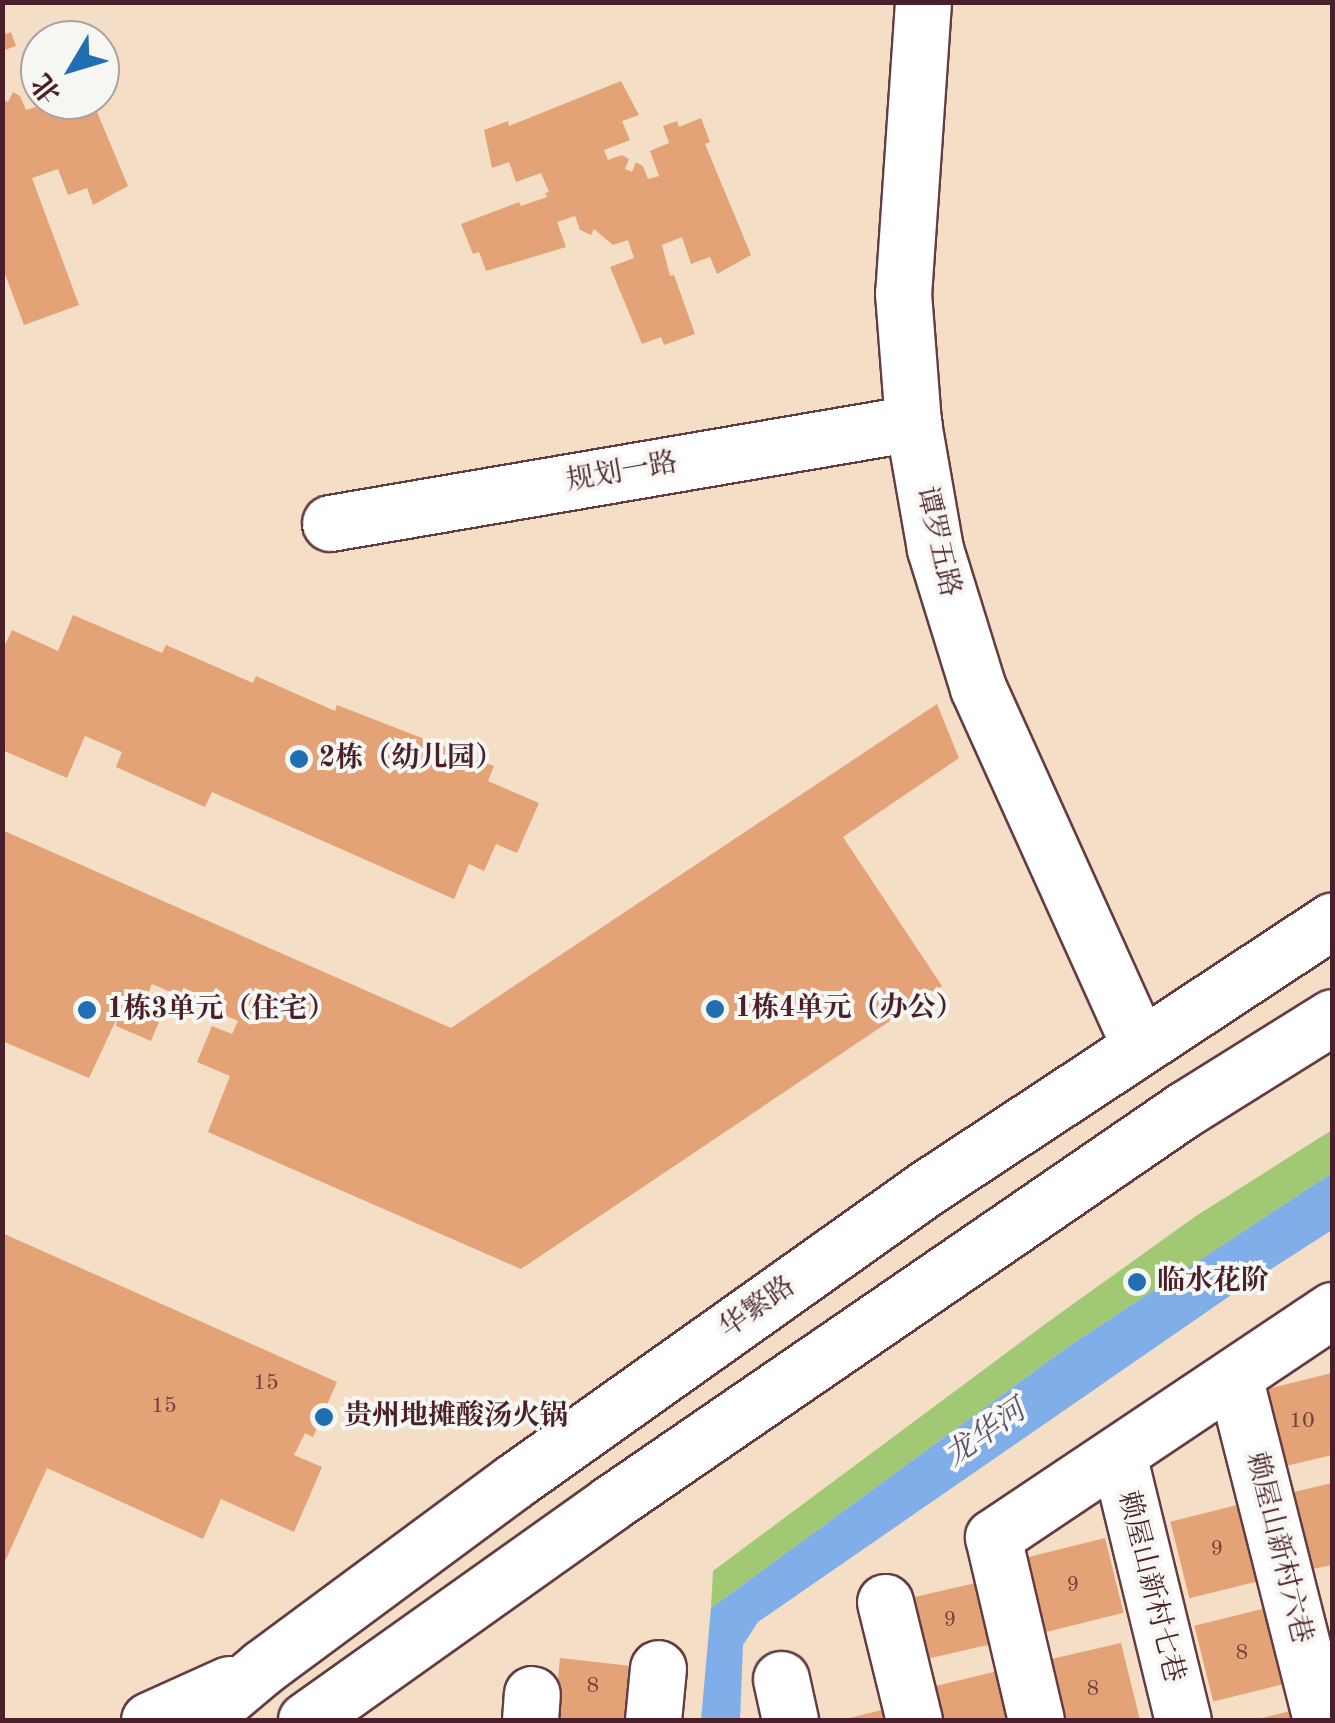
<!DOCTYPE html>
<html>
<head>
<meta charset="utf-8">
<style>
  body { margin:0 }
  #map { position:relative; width:1335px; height:1723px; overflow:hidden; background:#f4dec5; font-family:"Old Standard TT","Noto Serif SC",serif }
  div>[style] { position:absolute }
  .green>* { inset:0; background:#a1c873 }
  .water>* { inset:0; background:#7faee9 }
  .building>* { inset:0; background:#e3a377; transform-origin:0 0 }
  .roads { filter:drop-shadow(2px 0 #643c42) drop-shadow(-2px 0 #643c42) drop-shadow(0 2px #643c42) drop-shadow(0 -2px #643c42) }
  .minor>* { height:55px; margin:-27.5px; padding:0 27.5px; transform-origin:27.5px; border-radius:27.5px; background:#fff }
  .major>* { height:55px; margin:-27.5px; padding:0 27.5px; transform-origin:27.5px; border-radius:27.5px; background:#fff }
  .dots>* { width:28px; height:28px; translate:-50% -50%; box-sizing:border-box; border:5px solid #f6f6f2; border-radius:50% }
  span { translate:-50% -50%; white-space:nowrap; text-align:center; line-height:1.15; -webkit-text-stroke:8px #f6f6f2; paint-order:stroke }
  .number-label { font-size:22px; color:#70403e }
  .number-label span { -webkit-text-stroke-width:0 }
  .street-label { font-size:28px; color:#4a1f2b }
  .poi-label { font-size:28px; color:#4a1f2b; font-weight:700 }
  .left { translate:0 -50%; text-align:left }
  .water-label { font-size:30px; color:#5d516e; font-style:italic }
  .frame { position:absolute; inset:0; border:5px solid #4a1f2b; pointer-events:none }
  .north { position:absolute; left:20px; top:20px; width:100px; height:100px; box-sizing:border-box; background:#f6f6f2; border:2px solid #b1a0a2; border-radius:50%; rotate:232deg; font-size:28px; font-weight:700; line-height:40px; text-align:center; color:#4a1f2b }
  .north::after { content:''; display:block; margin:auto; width:35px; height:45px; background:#1f6fb2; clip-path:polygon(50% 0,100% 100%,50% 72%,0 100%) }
</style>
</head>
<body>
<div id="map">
  <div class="green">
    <i style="clip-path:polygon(1332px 1130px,1332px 1173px,1069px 1346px,711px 1608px,713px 1571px,1048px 1322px,1196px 1216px)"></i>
  </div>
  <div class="water">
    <i style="clip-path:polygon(1332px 1173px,1332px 1230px,1234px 1293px,758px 1622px,743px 1645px,740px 1720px,701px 1720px,711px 1608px,1069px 1346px)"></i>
  </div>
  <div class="building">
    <i style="clip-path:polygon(2px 26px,6px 34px,11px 32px,16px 46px,2px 51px)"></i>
    <i style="clip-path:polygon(40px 76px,40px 100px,92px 100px,128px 186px,93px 205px,87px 188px,68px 195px,58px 169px,32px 178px,79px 305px,24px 325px,2px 266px,2px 100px,8px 102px,13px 92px,20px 96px,26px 110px,36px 107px,26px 80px)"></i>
    <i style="clip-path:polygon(621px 81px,639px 115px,622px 121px,630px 140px,604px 150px,608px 160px,622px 155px,629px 159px,625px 169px,632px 172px,636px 162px,643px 166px,648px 179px,659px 176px,650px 151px,669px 143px,663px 126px,677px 121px,679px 127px,701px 118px,710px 142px,705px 144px,751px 255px,717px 274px,710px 257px,691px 264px,682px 237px,662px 245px,670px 276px,674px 275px,695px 334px,664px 345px,661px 337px,642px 344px,610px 267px,634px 258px,628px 240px,613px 245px,594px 229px,591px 235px,580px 230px,575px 216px,557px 222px,566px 247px,486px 271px,479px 252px,473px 254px,461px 224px,519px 202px,521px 206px,547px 197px,545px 193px,549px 192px,541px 173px,516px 182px,509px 162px,492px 168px,484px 130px,508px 121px,509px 126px)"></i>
    <i style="clip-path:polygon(73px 615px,162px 653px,166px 645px,253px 683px,256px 676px,335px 711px,337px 705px,494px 766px,488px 781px,539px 803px,517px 853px,496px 844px,484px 871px,469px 864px,454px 899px,212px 792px,205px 807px,116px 767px,122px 752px,85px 736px,67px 778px,2px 750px,2px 651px,12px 630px,58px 651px)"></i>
    <i style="clip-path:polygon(937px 704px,959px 758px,843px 837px,942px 986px,521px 1269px,208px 1132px,230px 1076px,197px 1062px,212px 1026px,232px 1034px,238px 1021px,152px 984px,147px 996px,166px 1005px,151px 1041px,116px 1026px,117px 1018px,89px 1078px,2px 1041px,2px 830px,451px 1028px)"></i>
    <i style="clip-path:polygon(2px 1233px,337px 1382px,313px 1437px,305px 1433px,294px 1455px,322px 1467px,294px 1532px,221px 1499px,203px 1539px,47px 1468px,2px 1568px)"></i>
    <i style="clip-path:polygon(1332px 1373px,1332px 1455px,1282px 1467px,1263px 1390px)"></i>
    <i style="clip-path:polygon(1332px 1483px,1332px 1565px,1308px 1570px,1290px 1493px)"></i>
    <i style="left:1245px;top:1503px;width:79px;height:77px;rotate:76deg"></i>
    <i style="left:1105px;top:1538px;width:77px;height:87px;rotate:76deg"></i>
    <i style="left:980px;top:1582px;width:63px;height:77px;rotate:77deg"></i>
    <i style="left:1270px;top:1607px;width:78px;height:78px;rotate:76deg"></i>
    <i style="clip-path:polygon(1121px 1643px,1140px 1720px,1061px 1720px,1047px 1660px)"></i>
    <i style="clip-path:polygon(560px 1658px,631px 1666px,630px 1720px,554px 1720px)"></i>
    <i style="clip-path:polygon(1002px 1670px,1014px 1720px,935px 1720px,927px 1688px)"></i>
    <i style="clip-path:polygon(886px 1709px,888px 1720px,845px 1720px,845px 1719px)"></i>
    <i style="clip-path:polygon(1299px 1709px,1302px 1720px,1258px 1720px,1258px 1719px)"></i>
  </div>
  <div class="roads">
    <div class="minor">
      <i style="left:923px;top:2px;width:292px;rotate:93.9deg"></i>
      <i style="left:903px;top:293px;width:130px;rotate:85.6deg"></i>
      <i style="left:913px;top:423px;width:128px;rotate:80.1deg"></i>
      <i style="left:935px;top:549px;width:145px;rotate:72.8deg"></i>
      <i style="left:978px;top:688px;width:392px;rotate:65.7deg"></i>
      <i style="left:330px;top:523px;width:592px;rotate:-9.73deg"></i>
      <i style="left:1234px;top:1376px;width:355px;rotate:75.8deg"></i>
      <i style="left:1118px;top:1454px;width:274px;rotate:76.3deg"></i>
      <i style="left:885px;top:1602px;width:122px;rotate:76.2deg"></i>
      <i style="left:781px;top:1679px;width:42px;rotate:77.6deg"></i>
      <i style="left:530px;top:1720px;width:26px;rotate:-86deg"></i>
      <i style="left:653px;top:1720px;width:52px;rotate:-84.5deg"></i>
      <i style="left:1036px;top:1720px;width:188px;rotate:-103.2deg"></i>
      <i style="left:993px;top:1537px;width:408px;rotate:-33.8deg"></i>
    </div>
    <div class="major">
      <i style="left:149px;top:1720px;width:88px;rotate:-24.2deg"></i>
      <i style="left:200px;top:1720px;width:82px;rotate:-40.1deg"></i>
      <i style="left:263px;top:1667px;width:311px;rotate:-36.5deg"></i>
      <i style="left:513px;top:1482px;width:509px;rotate:-35.41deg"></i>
      <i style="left:928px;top:1187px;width:484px;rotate:-33.4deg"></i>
      <i style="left:306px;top:1720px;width:374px;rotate:-35.4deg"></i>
      <i style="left:611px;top:1503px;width:696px;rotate:-34.47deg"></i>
      <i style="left:1185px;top:1109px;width:173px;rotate:-32deg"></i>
    </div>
  </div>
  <div class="dots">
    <i style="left:299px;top:759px;background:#1f6fb2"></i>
    <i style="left:715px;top:1009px;background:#1f6fb2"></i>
    <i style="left:87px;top:1010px;background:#1f6fb2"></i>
    <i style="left:1137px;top:1282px;background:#1f6fb2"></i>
    <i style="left:324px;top:1417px;background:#1f6fb2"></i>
  </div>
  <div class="number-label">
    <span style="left:266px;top:1384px">15</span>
    <span style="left:164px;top:1407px">15</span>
    <span style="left:1302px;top:1422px">10</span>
    <span style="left:1217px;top:1550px">9</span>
    <span style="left:1073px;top:1586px">9</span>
    <span style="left:950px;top:1621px">9</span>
    <span style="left:1242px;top:1654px">8</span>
    <span style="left:593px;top:1687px">8</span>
    <span style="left:1093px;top:1690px">8</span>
  </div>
  <div class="street-label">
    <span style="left:622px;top:473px;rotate:-10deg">规划一路</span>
    <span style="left:937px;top:542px;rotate:77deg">谭罗五路</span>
    <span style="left:758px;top:1308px;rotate:-35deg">华繁路</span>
    <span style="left:1278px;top:1548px;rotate:76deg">赖屋山新村六巷</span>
    <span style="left:1150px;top:1587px;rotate:76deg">赖屋山新村七巷</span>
  </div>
  <div class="poi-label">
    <span class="left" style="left:319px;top:759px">2栋（幼儿园）</span>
    <span class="left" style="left:735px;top:1009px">1栋4单元（办公）</span>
    <span class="left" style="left:107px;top:1010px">1栋3单元（住宅）</span>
    <span class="left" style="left:1157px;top:1282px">临水花阶</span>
    <span class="left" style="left:344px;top:1417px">贵州地摊酸汤火锅</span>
  </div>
  <div class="water-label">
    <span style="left:986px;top:1434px;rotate:-35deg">龙华河</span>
  </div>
  <div class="frame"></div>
  <div class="north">北</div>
</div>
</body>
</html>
